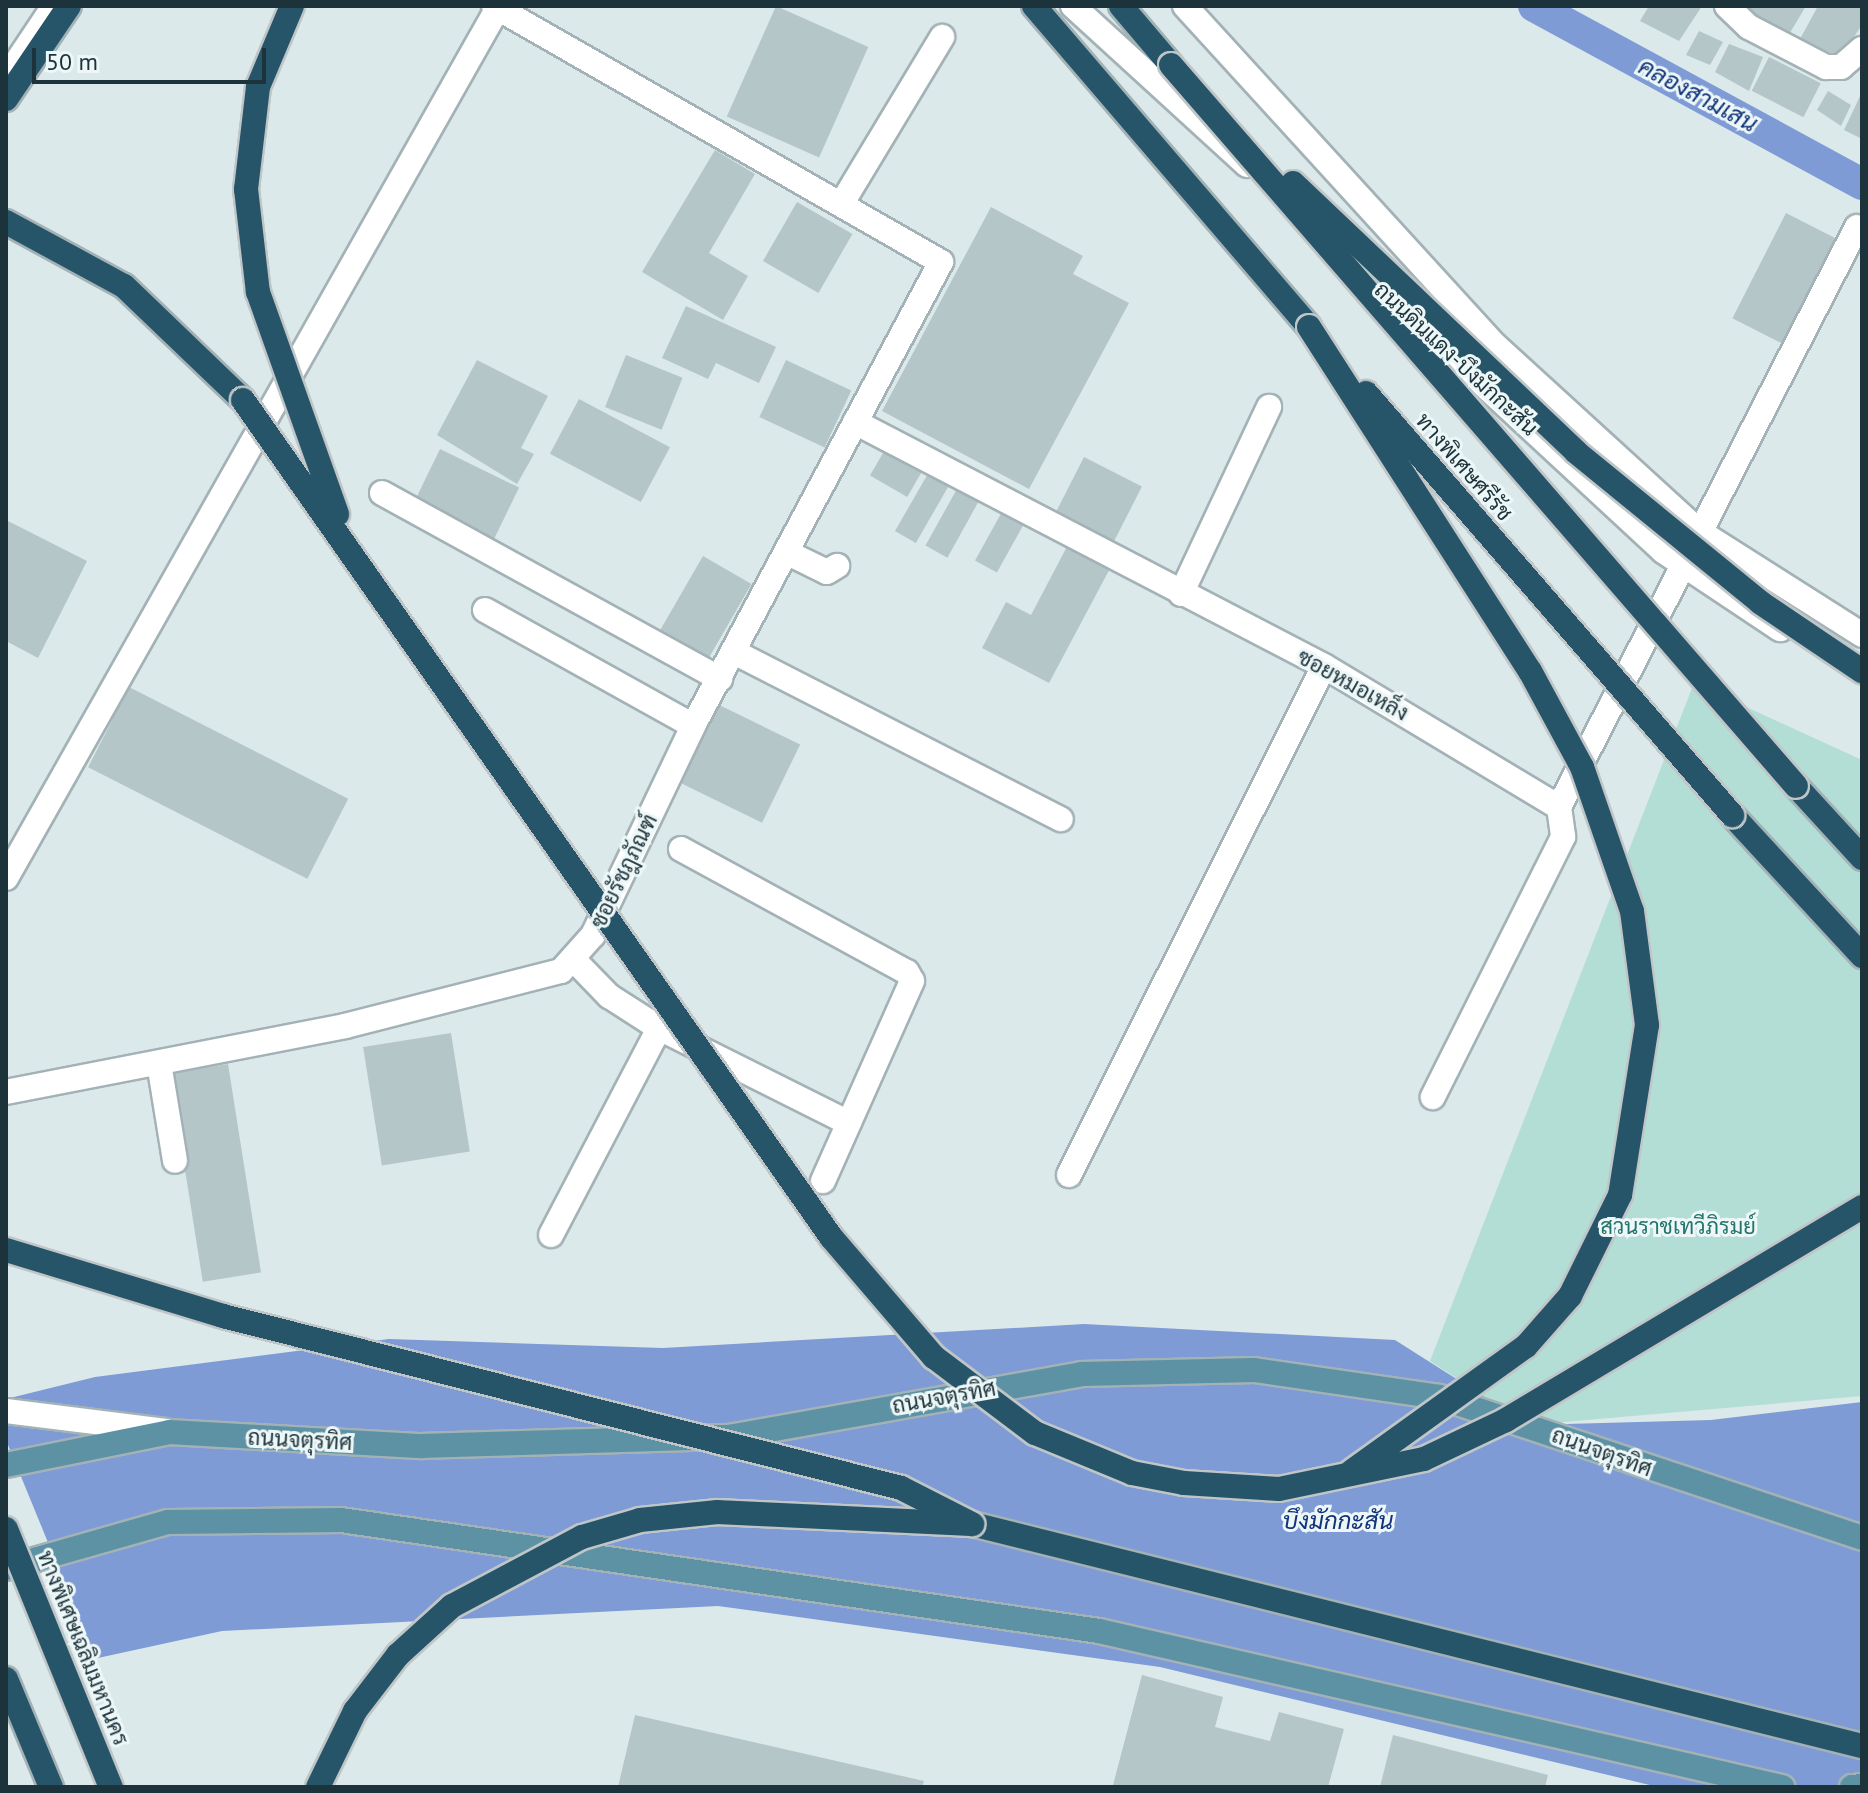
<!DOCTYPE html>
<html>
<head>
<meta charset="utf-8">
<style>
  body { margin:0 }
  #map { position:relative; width:1868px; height:1793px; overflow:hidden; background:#dce9ea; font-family:"PT Sans",Sarabun,sans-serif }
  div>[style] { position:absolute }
  .green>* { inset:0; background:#b2ded5 }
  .water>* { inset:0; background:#7e9bd6 }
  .pier>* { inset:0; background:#dce9ea }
  .canal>* { height:32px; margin:-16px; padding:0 16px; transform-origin:16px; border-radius:16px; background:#7e9bd6 }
  .building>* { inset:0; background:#b4c6c8; transform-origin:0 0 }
  .roads { filter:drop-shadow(2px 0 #a3b2b6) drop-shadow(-2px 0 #a3b2b6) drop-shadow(0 2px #a3b2b6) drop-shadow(0 -2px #a3b2b6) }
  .minor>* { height:24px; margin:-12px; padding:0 12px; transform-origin:12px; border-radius:12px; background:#fff }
  .major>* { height:24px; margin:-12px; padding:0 12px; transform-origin:12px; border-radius:12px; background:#5c92a4 }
  .highway>* { height:24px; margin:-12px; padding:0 12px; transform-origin:12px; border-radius:12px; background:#265569 }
  .bridges { filter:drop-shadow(2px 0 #c0c6c8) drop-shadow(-2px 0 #c0c6c8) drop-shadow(0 2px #c0c6c8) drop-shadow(0 -2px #c0c6c8) }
  .highway-bridge>* { height:24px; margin:-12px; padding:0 12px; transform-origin:12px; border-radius:12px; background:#265569 }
  span { translate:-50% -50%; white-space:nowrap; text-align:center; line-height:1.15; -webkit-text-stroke:6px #edf7f7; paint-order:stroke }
  .street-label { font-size:22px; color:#1d333b }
  .park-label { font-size:22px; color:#24756d }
  .water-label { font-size:24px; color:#12347b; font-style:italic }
  .frame { position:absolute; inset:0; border:8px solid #1d333b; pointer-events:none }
  .scale { position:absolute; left:32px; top:48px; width:234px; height:36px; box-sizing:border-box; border:4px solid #1d333b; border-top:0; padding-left:10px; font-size:24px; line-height:28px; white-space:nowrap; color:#1d333b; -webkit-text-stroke:6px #edf7f7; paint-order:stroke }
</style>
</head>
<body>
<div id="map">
  <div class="green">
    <i style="clip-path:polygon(1694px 683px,1862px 760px,1862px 1396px,1529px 1425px,1430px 1361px)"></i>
  </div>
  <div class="water">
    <i style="clip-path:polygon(1084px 1324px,1395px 1340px,1529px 1425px,1711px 1420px,1862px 1402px,1862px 1787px,1658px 1787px,1160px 1667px,718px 1606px,222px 1631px,6px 1678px,6px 1399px,95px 1377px,389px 1339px,663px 1348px)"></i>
  </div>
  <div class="pier">
    <i style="clip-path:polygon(6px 1440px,97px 1662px,6px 1682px)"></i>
  </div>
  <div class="canal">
    <i style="left:1534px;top:6px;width:373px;rotate:28.5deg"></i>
  </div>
  <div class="building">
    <i style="left:776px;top:6px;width:101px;height:121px;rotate:24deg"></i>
    <i style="clip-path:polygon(1649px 6px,1702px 6px,1679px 41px,1640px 21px)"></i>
    <i style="clip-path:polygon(1737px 6px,1806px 6px,1788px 36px)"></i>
    <i style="clip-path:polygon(1818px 6px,1862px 6px,1862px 25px,1840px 57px,1800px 39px)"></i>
    <i style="clip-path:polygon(1699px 31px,1723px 42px,1710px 65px,1686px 55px)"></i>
    <i style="clip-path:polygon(1729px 44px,1763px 57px,1749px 91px,1715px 72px)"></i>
    <i style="left:1769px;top:57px;width:58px;height:38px;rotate:27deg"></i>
    <i style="clip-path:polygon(1828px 91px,1851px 105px,1841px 126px,1817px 110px)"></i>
    <i style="clip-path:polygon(1862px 92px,1862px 139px,1844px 130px)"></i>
    <i style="clip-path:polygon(715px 150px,755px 174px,709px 253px,748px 276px,723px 320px,642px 272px)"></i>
    <i style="left:797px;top:202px;width:64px;height:68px;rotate:30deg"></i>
    <i style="clip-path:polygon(991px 207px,1083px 256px,1073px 274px,1129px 303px,1029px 489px,882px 411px)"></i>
    <i style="left:1786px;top:213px;width:65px;height:118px;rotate:27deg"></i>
    <i style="clip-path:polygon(686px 306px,776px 347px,759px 383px,716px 363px,708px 379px,662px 358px)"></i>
    <i style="left:626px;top:355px;width:61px;height:56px;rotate:22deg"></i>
    <i style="clip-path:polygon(477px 360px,548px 396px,521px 448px,534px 454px,517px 484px,437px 435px)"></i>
    <i style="left:786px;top:360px;width:72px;height:63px;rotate:25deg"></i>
    <i style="left:579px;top:399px;width:103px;height:62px;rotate:28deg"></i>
    <i style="left:887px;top:446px;width:43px;height:34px;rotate:30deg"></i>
    <i style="left:440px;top:449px;width:88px;height:58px;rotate:26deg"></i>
    <i style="left:1084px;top:457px;width:65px;height:65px;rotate:27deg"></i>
    <i style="left:929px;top:472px;width:24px;height:68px;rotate:30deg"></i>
    <i style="left:958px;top:487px;width:25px;height:67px;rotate:29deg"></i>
    <i style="left:1008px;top:501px;width:25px;height:68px;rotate:29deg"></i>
    <i style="clip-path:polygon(6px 520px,87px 561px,38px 658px,6px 641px)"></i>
    <i style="clip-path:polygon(1071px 539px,1114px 561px,1049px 683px,982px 648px,1006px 602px,1031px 615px)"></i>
    <i style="left:703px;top:556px;width:56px;height:93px;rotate:30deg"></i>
    <i style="left:129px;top:687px;width:246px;height:90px;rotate:27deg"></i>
    <i style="left:713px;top:702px;width:97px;height:87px;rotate:26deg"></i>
    <i style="left:451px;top:1033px;width:120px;height:89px;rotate:81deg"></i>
    <i style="left:228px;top:1064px;width:211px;height:59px;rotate:81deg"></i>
    <i style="clip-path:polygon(1142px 1675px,1223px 1697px,1215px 1727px,1270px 1741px,1279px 1712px,1344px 1729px,1328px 1787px,1113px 1785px)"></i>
    <i style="clip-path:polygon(635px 1715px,924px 1781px,922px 1787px,618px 1787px)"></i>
    <i style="clip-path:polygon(1393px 1735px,1548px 1775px,1545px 1787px,1380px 1787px)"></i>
  </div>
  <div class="roads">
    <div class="minor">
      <i style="left:1073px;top:6px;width:236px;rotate:42.4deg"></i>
      <i style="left:1185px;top:6px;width:459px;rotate:47.6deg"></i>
      <i style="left:1495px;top:345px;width:277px;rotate:42.4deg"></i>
      <i style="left:1700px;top:532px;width:192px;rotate:32.4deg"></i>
      <i style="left:1727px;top:6px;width:30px;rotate:44deg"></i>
      <i style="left:1749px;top:27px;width:87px;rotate:27.5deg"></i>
      <i style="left:1826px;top:67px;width:15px"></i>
      <i style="left:1841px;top:67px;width:28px;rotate:-41deg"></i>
      <i style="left:6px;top:78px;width:87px;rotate:-56.3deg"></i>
      <i style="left:842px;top:203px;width:194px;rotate:-58.9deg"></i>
      <i style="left:1362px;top:272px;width:410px;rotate:42.8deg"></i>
      <i style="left:1663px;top:551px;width:141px;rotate:33.7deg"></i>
      <i style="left:855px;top:422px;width:529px;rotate:27.49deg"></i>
      <i style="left:1324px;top:666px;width:274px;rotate:31deg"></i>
      <i style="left:1559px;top:807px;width:30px;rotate:82deg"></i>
      <i style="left:1563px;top:837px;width:291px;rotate:116.6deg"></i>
      <i style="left:382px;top:493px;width:386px;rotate:28.8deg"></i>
      <i style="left:788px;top:553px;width:43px;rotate:26deg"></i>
      <i style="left:827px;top:572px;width:12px;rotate:-31deg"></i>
      <i style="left:1181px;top:594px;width:207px;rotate:-64.8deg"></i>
      <i style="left:485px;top:610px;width:238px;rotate:29.1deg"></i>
      <i style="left:734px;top:652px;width:367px;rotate:27.1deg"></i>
      <i style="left:1559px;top:807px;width:652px;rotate:-62.81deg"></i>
      <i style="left:681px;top:849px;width:257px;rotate:28.6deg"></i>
      <i style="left:907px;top:972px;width:10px;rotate:61deg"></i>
      <i style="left:912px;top:981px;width:219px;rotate:114deg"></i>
      <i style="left:6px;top:878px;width:1002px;rotate:-60.52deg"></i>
      <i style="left:573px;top:959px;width:52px;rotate:45.8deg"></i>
      <i style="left:609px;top:996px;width:59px;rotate:32.6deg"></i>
      <i style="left:659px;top:1028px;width:212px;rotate:26.6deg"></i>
      <i style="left:159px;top:1063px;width:99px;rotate:80.7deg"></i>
      <i style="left:6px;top:1092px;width:345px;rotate:-11deg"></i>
      <i style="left:345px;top:1026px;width:223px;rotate:-14.3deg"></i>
      <i style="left:561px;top:971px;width:48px;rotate:-48.4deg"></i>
      <i style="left:593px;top:935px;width:232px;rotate:-64.4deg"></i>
      <i style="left:693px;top:726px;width:526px;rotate:-61.88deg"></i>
      <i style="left:941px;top:262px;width:515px;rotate:-150.2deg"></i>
      <i style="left:1069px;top:1175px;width:569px;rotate:-63.39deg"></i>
      <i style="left:551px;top:1235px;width:233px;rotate:-62.4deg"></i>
      <i style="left:6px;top:1411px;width:161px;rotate:7.1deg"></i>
    </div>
    <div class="major">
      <i style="left:6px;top:1465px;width:166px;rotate:-11.4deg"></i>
      <i style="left:169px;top:1432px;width:254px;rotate:3.2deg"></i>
      <i style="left:423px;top:1446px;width:306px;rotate:-1.7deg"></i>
      <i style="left:729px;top:1437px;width:358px;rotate:-10.1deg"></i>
      <i style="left:1081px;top:1374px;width:173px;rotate:-1.3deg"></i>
      <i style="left:1254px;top:1370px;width:187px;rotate:8.3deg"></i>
      <i style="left:1439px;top:1397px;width:446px;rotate:18.4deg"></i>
      <i style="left:6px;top:1568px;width:168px;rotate:-15.9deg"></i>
      <i style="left:168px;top:1522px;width:173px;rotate:-0.7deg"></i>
      <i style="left:341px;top:1520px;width:766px;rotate:8.33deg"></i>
      <i style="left:1099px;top:1631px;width:701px;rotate:12.87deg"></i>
      <i style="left:1852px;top:1787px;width:10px;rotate:-6deg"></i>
    </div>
    <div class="highway">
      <i style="left:1034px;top:6px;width:423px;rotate:49.4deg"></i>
      <i style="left:1121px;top:6px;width:77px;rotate:49.7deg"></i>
      <i style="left:6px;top:99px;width:112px;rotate:-55.9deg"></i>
      <i style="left:6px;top:222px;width:134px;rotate:28.5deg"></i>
      <i style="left:124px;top:286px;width:165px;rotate:43.8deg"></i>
      <i style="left:1796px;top:786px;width:98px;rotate:47.5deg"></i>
      <i style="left:1732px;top:815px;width:192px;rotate:47.3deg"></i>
      <i style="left:972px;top:1524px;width:917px;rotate:14.01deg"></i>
      <i style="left:6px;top:1679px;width:117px;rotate:67.4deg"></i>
    </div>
  </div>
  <div class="bridges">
    <div class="highway-bridge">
      <i style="left:292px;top:6px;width:88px;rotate:112.8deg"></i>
      <i style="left:258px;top:87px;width:103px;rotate:96.7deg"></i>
      <i style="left:246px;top:189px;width:104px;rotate:83.4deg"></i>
      <i style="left:258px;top:292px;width:236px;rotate:70.4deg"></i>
      <i style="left:1171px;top:65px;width:954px;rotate:49.08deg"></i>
      <i style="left:1293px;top:183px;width:390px;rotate:43.5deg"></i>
      <i style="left:1576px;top:452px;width:239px;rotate:39.2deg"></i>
      <i style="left:1761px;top:603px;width:122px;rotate:34deg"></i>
      <i style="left:1309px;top:327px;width:409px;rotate:57.3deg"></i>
      <i style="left:1530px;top:671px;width:109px;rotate:61.6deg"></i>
      <i style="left:1582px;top:767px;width:152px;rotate:70.9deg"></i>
      <i style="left:1632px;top:911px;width:115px;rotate:82.5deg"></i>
      <i style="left:1647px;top:1025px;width:172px;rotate:99deg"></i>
      <i style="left:1620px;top:1195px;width:113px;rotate:116.3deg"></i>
      <i style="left:1570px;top:1296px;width:67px;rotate:131.3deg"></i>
      <i style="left:1526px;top:1346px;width:214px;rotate:144.3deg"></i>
      <i style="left:1366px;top:393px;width:559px;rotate:49.06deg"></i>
      <i style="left:243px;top:400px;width:1023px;rotate:54.91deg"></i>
      <i style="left:831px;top:1237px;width:158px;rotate:49.4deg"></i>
      <i style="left:934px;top:1357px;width:126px;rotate:37deg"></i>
      <i style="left:1035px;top:1433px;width:105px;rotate:22.4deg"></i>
      <i style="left:1132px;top:1473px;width:53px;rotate:10.9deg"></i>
      <i style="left:1184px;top:1483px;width:95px;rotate:3.6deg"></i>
      <i style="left:1279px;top:1489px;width:148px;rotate:-11.7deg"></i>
      <i style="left:1424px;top:1459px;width:91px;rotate:-25.4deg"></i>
      <i style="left:1506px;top:1420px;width:415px;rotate:-30.9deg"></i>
      <i style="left:6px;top:1250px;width:227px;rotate:16.9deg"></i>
      <i style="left:223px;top:1316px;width:699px;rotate:14.23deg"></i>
      <i style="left:901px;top:1488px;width:80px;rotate:26.9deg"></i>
      <i style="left:6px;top:1529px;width:279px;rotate:67.9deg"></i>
      <i style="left:318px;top:1787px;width:85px;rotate:-64deg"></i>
      <i style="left:355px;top:1711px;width:71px;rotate:-52.5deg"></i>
      <i style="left:398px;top:1655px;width:73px;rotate:-42.2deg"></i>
      <i style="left:452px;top:1606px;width:147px;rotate:-28deg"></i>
      <i style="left:582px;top:1537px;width:60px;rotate:-16.3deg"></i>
      <i style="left:640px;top:1520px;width:78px;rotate:-5.9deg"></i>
      <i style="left:718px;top:1512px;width:252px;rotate:2.7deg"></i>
    </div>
  </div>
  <div class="street-label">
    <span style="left:1456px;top:359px;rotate:43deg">ถนนดินแดง-บึงมักกะสัน</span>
    <span style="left:1464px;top:467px;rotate:49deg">ทางพิเศษศรีรัช</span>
    <span style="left:1353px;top:685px;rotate:29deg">ซอยหมอเหล็ง</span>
    <span style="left:624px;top:871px;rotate:-64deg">ซอยรัชฎภัณฑ์</span>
    <span style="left:944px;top:1397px;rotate:-10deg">ถนนจตุรทิศ</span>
    <span style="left:300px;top:1440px;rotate:3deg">ถนนจตุรทิศ</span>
    <span style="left:1602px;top:1452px;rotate:20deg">ถนนจตุรทิศ</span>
    <span style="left:83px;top:1648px;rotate:68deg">ทางพิเศษเฉลิมมหานคร</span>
  </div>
  <div class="park-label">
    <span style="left:1678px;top:1227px">สวนราชเทวีภิรมย์</span>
  </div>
  <div class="water-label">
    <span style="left:1698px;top:95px;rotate:28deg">คลองสามเสน</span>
    <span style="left:1338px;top:1521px">บึงมักกะสัน</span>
  </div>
  <div class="frame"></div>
  <div class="scale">50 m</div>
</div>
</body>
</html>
